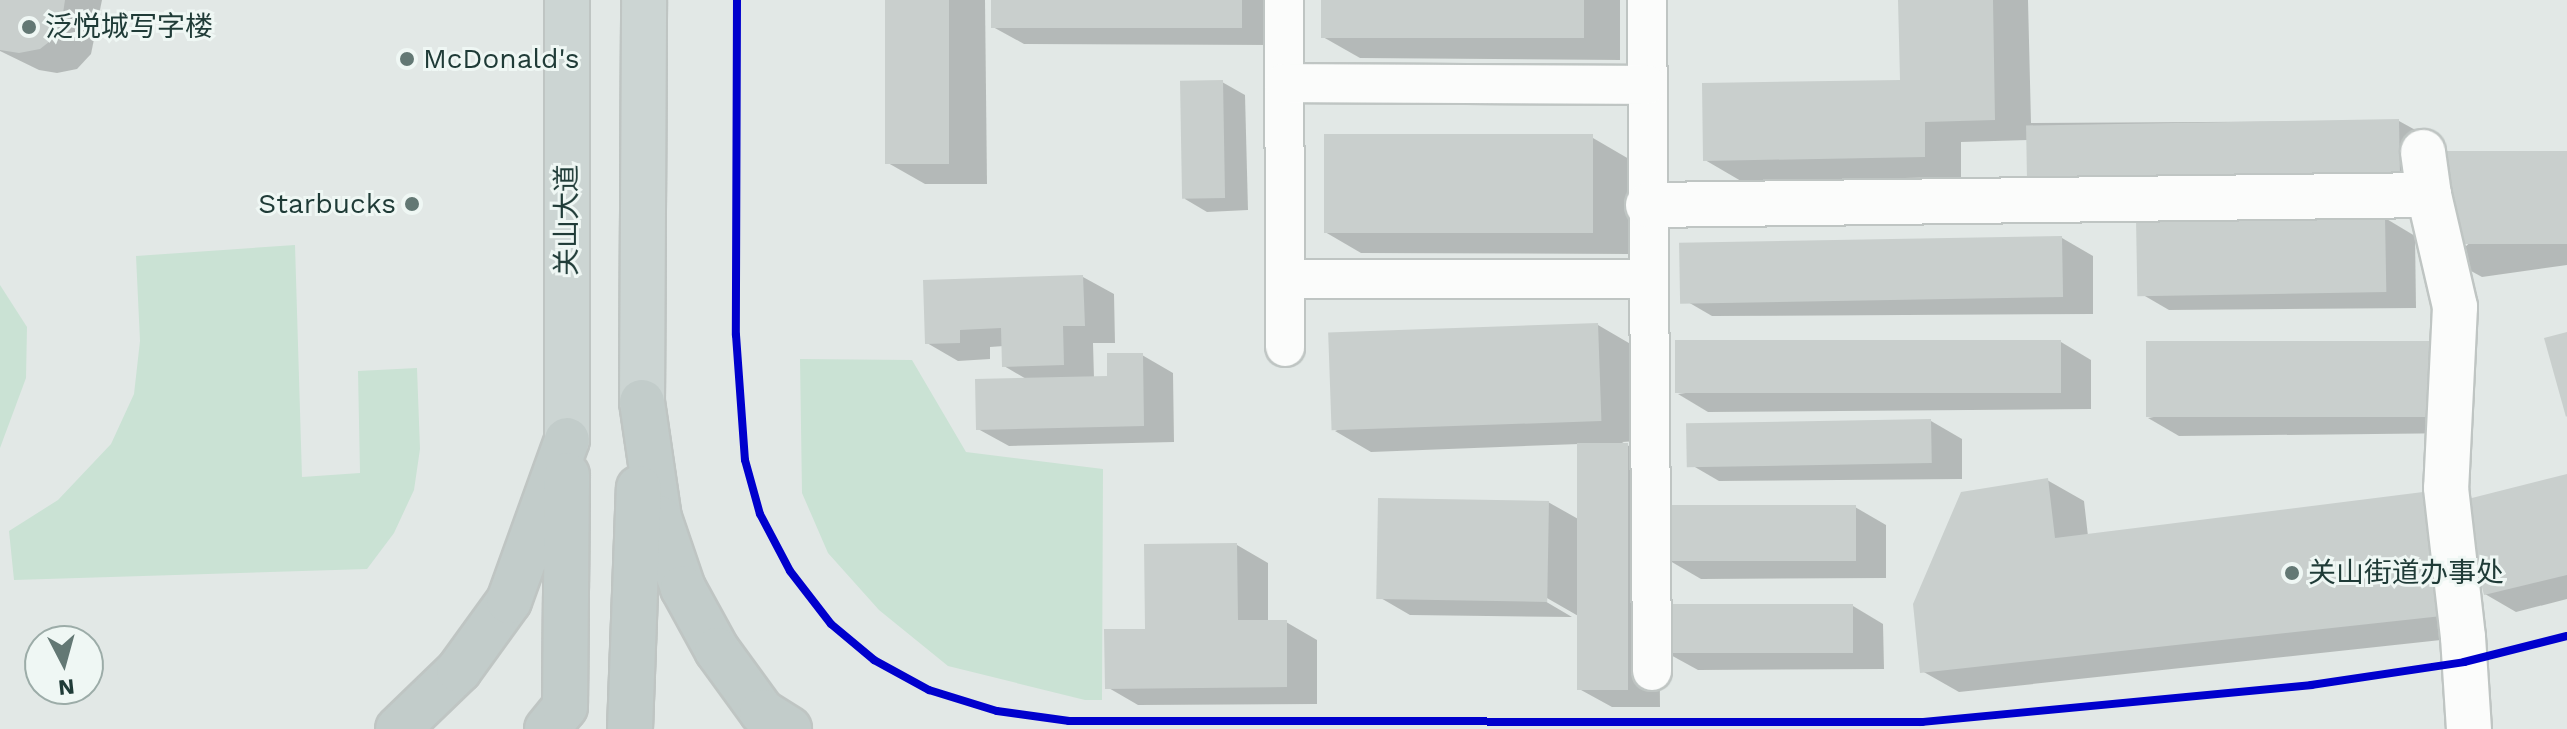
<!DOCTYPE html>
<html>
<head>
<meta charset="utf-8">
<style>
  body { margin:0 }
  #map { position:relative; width:2567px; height:729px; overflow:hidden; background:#e2e8e6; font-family:"Work Sans","Noto Sans SC",sans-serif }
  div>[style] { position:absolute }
  .green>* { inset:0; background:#cae2d4 }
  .shadow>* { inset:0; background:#0003 }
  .building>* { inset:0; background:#c9cfcd; transform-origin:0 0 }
  .roads { filter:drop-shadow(2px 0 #bfc5c3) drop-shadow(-2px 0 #bfc5c3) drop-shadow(0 2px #bfc5c3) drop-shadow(0 -2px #bfc5c3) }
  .minor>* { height:38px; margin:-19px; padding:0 19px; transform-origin:19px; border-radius:19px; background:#fbfcfb }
  .tertiary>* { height:44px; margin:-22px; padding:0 22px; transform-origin:22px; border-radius:22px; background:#fbfcfb }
  .primary>* { height:44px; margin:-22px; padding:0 22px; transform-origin:22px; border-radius:22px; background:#ccd5d3 }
  .trunk>* { height:44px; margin:-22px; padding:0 22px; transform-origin:22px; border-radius:22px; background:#c2ccca }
  .tram-1>* { height:8px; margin:-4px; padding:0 4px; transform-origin:4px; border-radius:4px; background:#0000cd }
  .dots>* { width:22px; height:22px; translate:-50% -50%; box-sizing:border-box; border:4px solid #eff7f4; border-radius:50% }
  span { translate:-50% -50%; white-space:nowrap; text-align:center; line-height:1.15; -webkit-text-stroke:6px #eff7f4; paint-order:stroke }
  .poi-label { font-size:28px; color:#1f3b37 }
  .left { translate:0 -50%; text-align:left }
  .right { translate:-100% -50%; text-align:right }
  .street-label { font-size:28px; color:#1f3b37 }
  .north { position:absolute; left:24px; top:625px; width:80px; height:80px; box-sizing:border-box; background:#eff7f4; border:2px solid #9caca8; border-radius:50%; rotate:174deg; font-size:22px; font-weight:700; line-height:32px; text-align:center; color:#1f3b37 }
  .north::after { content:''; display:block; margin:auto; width:28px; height:36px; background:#637874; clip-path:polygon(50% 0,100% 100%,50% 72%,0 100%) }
</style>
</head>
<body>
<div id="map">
  <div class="green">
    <i style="clip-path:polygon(295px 245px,302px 477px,360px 473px,358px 371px,417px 368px,420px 449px,414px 490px,394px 533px,367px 569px,14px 580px,9px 531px,58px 500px,111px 444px,134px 394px,140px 341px,136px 256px)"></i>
    <i style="clip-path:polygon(0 285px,27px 327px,26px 378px,0 448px)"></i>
    <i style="clip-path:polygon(800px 359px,912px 360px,966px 452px,1103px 469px,1102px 700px,1085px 700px,948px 666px,879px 610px,828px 553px,802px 493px)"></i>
  </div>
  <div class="shadow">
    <i style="clip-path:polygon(0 0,102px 0,91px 54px,77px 69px,57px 73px,39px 70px,0 51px)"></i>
    <i style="clip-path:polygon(887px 0,985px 0,987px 184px,925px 184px,888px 163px)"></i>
    <i style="clip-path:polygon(993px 0,1272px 0,1272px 45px,1024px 44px,993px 27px)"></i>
    <i style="clip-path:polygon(1324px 0,1620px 0,1620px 60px,1360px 58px,1323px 37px)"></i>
    <i style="clip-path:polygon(1900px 0,2028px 0,2031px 123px,2399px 121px,2430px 138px,2430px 194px,2028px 140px,1961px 142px,1961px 177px,1741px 181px,1705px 160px,1902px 82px)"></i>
    <i style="clip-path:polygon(1222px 82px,1245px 95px,1248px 210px,1207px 212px,1185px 199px)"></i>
    <i style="clip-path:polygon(1593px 138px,1629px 159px,1629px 254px,1361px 253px,1325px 232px)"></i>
    <i style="clip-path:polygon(2567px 153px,2567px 265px,2482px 277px,2451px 260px)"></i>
    <i style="clip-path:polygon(2385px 218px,2415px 236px,2416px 308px,2169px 310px,2138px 292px)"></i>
    <i style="clip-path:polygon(2062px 238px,2093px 256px,2093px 314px,1712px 316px,1681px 298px)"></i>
    <i style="clip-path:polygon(1083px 277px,1114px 294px,1115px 343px,1093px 343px,1094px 378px,1109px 378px,1142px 355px,1173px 373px,1174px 442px,1009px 446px,978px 429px,1028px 380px,1004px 366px,1004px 346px,990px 347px,990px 359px,958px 361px,927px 343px)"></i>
    <i style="clip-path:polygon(1598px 325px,1634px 346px,1638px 441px,1622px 442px,1658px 463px,1660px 707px,1612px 707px,1581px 690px,1580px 617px,1540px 594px,1538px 597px,1572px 617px,1410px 615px,1379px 597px,1548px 502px,1580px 520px,1579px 444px,1371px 452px,1335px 431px)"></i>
    <i style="clip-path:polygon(2061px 342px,2091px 360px,2091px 409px,1708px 412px,1678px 394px)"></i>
    <i style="clip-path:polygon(2464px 361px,2465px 433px,2179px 436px,2148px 418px)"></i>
    <i style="clip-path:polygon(1931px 421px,1962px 439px,1962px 479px,1719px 481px,1688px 463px)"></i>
    <i style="clip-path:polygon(2567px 476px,2567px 599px,2516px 612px,2485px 594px,2471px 536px,2478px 636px,1959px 692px,1922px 671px,2047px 480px,2084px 501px,2088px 536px,2466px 514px)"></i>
    <i style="clip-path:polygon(1855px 507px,1886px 525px,1886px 578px,1701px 579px,1670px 561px)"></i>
    <i style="clip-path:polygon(1237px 545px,1268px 563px,1268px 622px,1286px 622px,1317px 640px,1317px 704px,1138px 705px,1107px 687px,1147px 631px)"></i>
    <i style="clip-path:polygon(1853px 606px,1883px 624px,1884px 669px,1698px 670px,1667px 653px)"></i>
  </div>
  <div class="building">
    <i style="clip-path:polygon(0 0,65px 0,62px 20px,49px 42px,40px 49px,19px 53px,0 50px)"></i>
    <i style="left:885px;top:0;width:64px;height:164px"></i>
    <i style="left:991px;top:0;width:251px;height:28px"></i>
    <i style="left:1321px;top:0;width:263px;height:38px"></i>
    <i style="clip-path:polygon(1898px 0,1993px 0,1995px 120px,1925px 122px,1925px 157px,1703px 161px,1702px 83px,1900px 80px)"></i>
    <i style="left:1223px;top:80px;width:118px;height:43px;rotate:89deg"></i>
    <i style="left:2399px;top:119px;width:58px;height:373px;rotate:89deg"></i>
    <i style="left:1324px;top:134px;width:269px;height:99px"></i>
    <i style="left:2567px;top:151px;width:93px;height:132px;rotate:90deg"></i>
    <i style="left:2385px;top:216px;width:76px;height:249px;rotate:89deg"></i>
    <i style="left:2062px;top:236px;width:61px;height:383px;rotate:89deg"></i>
    <i style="clip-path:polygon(1083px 275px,1085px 326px,1063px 326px,1064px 365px,1002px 367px,1001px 328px,960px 330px,960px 343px,925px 344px,923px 280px)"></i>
    <i style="left:1598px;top:323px;width:98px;height:270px;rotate:88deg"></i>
    <i style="clip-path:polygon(2567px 332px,2567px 416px,2566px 417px,2544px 338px)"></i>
    <i style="left:2061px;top:340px;width:53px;height:386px;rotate:90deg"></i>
    <i style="left:2434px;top:341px;width:76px;height:288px;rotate:90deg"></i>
    <i style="clip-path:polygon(1107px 353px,1143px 353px,1144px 426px,976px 430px,975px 379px,1107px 376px)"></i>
    <i style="left:1931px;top:419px;width:44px;height:245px;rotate:89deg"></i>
    <i style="left:1628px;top:443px;width:247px;height:51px;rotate:90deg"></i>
    <i style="clip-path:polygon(2567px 474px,2567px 575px,2484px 595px,2460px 501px)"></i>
    <i style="clip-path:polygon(2048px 478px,2055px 538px,2431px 491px,2442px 616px,1920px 673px,1913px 604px,1961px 492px)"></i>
    <i style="left:1378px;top:498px;width:171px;height:101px;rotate:1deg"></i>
    <i style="left:1856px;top:505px;width:56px;height:188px;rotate:90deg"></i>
    <i style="clip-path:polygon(1237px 543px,1238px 620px,1287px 620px,1287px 687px,1105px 689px,1104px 629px,1145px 629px,1144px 544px)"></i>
    <i style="left:1853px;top:604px;width:49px;height:188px;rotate:90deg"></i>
  </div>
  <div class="roads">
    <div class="minor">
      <i style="left:1284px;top:0;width:347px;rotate:89.8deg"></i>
      <i style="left:1647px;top:0;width:671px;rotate:89.57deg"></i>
      <i style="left:1284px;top:83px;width:363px;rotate:0.3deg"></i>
      <i style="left:1285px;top:279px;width:364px"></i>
    </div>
    <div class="tertiary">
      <i style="left:2423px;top:152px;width:43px;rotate:82.1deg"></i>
      <i style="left:1648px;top:205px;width:781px;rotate:-0.73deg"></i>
      <i style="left:2429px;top:195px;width:115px;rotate:76.9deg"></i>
      <i style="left:2455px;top:307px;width:181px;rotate:92.8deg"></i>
      <i style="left:2446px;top:488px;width:150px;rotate:83.5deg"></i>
      <i style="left:2463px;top:637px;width:92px;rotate:86.3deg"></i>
    </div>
    <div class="primary">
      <i style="left:567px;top:0;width:440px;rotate:90deg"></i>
      <i style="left:642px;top:402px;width:402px;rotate:-89.7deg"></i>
    </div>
    <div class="trunk">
      <i style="left:642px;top:402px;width:117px;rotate:81.7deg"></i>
      <i style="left:659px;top:518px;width:74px;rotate:71.1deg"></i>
      <i style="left:683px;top:588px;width:71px;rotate:61.3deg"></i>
      <i style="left:717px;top:650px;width:77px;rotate:54deg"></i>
      <i style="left:762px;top:712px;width:32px;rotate:32deg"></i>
      <i style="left:398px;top:729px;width:85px;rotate:-44deg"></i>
      <i style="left:459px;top:670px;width:85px;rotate:-54.1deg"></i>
      <i style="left:509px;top:601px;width:171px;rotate:-70.2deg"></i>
      <i style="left:547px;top:729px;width:28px;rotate:-51deg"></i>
      <i style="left:565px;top:707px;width:232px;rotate:-89.5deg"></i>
      <i style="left:630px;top:729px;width:241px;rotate:-87.9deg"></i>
    </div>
  </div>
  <div class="tram-1">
    <i style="left:737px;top:0;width:335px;rotate:90.2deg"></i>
    <i style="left:736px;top:335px;width:125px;rotate:85.9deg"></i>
    <i style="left:745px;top:460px;width:56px;rotate:74.5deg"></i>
    <i style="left:760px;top:514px;width:64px;rotate:62.2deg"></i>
    <i style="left:790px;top:571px;width:67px;rotate:52.3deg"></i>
    <i style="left:831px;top:624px;width:56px;rotate:39.9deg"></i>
    <i style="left:874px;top:660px;width:63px;rotate:28.6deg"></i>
    <i style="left:929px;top:690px;width:71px;rotate:17.2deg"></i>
    <i style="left:997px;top:711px;width:73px;rotate:7.9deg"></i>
    <i style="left:1069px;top:721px;width:853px;rotate:0.07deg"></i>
    <i style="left:1922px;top:722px;width:391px;rotate:-5.4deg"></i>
    <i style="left:2311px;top:685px;width:155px;rotate:-8.5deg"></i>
    <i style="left:2464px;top:662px;width:106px;rotate:-14.2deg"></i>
  </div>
  <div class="dots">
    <i style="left:29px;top:27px;background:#637874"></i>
    <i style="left:407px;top:59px;background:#637874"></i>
    <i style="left:412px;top:204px;background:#637874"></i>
    <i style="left:2292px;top:573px;background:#637874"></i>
  </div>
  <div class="poi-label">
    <span class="left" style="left:45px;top:27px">泛悦城写字楼</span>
    <span class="left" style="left:423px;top:59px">McDonald's</span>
    <span class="right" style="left:396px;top:204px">Starbucks</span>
    <span class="left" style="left:2308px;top:573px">关山街道办事处</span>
  </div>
  <div class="street-label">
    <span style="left:567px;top:220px;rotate:-90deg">关山大道</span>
  </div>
  <div class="north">N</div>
</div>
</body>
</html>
